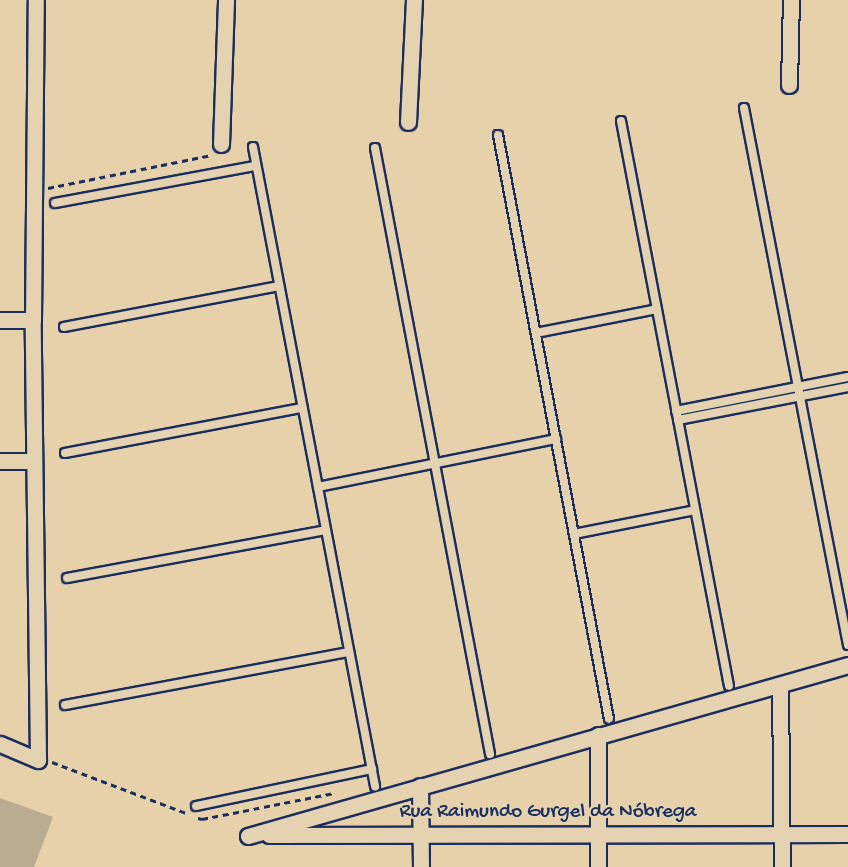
<!DOCTYPE html>
<html>
<head>
<meta charset="utf-8">
<style>
  body { margin:0 }
  #map { position:relative; width:848px; height:867px; overflow:hidden; background:#e6d1aa; font-family:"Gochi Hand",sans-serif }
  div>[style] { position:absolute }
  .building>* { inset:0; background:#baac8f }
  .path>* { height:3px; margin-top:-1.5px; transform-origin:0; background:repeating-linear-gradient(90deg,#1b2f5e 0 6px,transparent 0 10.5px) }
  .roads { filter:drop-shadow(2px 0 #1b2f5e) drop-shadow(-2px 0 #1b2f5e) drop-shadow(0 2px #1b2f5e) drop-shadow(0 -2px #1b2f5e) }
  .lane>* { height:8px; margin:-4px; padding:0 4px; transform-origin:4px; border-radius:4px; background:#e5d2b0 }
  .street>* { height:15px; margin:-7.5px; padding:0 7.5px; transform-origin:7.5px; border-radius:7.5px; background:#e5d2b0 }
  span { translate:-50% -50%; white-space:nowrap; text-align:center; line-height:1.15; -webkit-text-stroke:5px #e5d2b0; paint-order:stroke }
  .street-label { font-size:21px; color:#1b2f5e }
</style>
</head>
<body>
<div id="map">
  <div class="building">
    <i style="clip-path:polygon(0 798px,53px 817px,34px 867px,0 867px)"></i>
  </div>
  <div class="path">
    <i style="left:48px;top:188px;width:167px;rotate:-11.4deg"></i>
    <i style="left:52px;top:762px;width:143px;rotate:20.8deg"></i>
    <i style="left:198px;top:818px;width:4px;rotate:14deg"></i>
    <i style="left:202px;top:819px;width:136px;rotate:-11.1deg"></i>
  </div>
  <div class="roads">
    <div class="lane">
      <i style="left:744px;top:108px;width:547px;rotate:79.04deg"></i>
      <i style="left:621px;top:121px;width:575px;rotate:79.18deg"></i>
      <i style="left:498px;top:135px;width:594px;rotate:79.24deg"></i>
      <i style="left:253px;top:147px;width:651px;rotate:79.19deg"></i>
      <i style="left:375px;top:148px;width:617px;rotate:79.25deg"></i>
      <i style="left:55px;top:203px;width:203px;rotate:-10.5deg"></i>
      <i style="left:64px;top:327px;width:219px;rotate:-10.8deg"></i>
      <i style="left:536px;top:333px;width:123px;rotate:-11.2deg"></i>
      <i style="left:676px;top:411px;width:175px;rotate:-11.2deg"></i>
      <i style="left:678px;top:420px;width:173px;rotate:-11deg"></i>
      <i style="left:65px;top:453px;width:241px;rotate:-10.8deg"></i>
      <i style="left:318px;top:487px;width:243px;rotate:-11.4deg"></i>
      <i style="left:574px;top:534px;width:123px;rotate:-11.2deg"></i>
      <i style="left:67px;top:578px;width:263px;rotate:-10.5deg"></i>
      <i style="left:65px;top:705px;width:289px;rotate:-10.6deg"></i>
      <i style="left:196px;top:806px;width:180px;rotate:-11.9deg"></i>
    </div>
    <div class="street">
      <i style="left:789px;top:85px;width:85px;rotate:-88.7deg"></i>
      <i style="left:408px;top:122px;width:122px;rotate:-87.2deg"></i>
      <i style="left:221px;top:144px;width:144px;rotate:-88deg"></i>
      <i style="left:0;top:320px;width:33px"></i>
      <i style="left:0;top:461px;width:34px"></i>
      <i style="left:780px;top:685px;width:182px;rotate:89.4deg"></i>
      <i style="left:598px;top:735px;width:132px;rotate:90deg"></i>
      <i style="left:0;top:744px;width:41px;rotate:22.8deg"></i>
      <i style="left:38px;top:760px;width:440px;rotate:-90.7deg"></i>
      <i style="left:33px;top:320px;width:320px;rotate:-89.5deg"></i>
      <i style="left:420px;top:786px;width:81px;rotate:89.3deg"></i>
      <i style="left:269px;top:835px;width:579px;rotate:-0.1deg"></i>
      <i style="left:248px;top:836px;width:624px;rotate:-15.91deg"></i>
    </div>
  </div>
  <div class="street-label">
    <span style="left:548px;top:813px">Rua Raimundo Gurgel da Nóbrega</span>
  </div>
</div>
</body>
</html>
